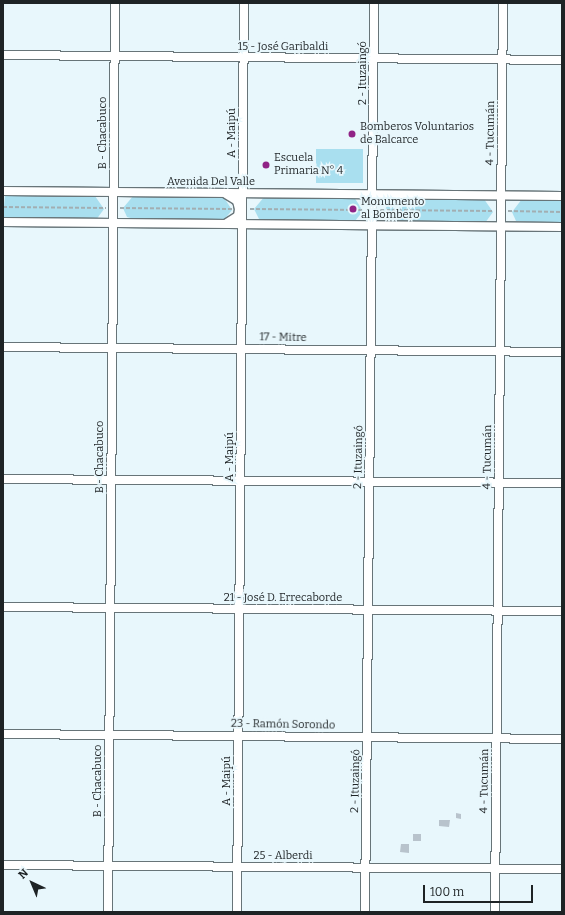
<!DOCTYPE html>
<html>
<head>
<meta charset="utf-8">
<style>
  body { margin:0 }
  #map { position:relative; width:565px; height:915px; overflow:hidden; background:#e8f7fc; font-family:Bitter,serif }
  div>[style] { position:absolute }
  .green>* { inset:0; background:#a9dfef; transform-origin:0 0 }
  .building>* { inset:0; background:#b8c3cc; transform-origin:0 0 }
  .path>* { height:1.5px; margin-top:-0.75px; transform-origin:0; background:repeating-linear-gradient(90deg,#a2aeb2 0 4px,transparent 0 6px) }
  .roads { filter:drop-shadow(1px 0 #677478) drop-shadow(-1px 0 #677478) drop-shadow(0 1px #677478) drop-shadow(0 -1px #677478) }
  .minor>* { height:8px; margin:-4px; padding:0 4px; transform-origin:4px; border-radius:4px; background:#fff }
  .dots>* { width:11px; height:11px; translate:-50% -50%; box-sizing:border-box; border:2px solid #e8f7fc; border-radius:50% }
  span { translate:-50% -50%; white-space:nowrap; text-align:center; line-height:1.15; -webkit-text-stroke:3.5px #e8f7fc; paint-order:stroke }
  .street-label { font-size:11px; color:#1e2325 }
  .poi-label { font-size:11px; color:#1e2325 }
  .left { translate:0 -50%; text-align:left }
  .frame { position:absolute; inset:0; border:4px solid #1e2325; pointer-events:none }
  .north { position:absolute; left:12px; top:863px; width:40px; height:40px; -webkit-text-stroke:3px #e8f7fc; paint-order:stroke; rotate:316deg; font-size:11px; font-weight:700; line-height:16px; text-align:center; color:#1e2325 }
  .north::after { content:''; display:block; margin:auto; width:14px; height:18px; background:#1e2325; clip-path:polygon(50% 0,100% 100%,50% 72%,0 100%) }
  .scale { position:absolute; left:423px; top:885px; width:110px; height:18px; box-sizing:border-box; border:2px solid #1e2325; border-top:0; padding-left:5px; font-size:12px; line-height:14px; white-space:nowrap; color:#1e2325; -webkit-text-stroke:3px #e8f7fc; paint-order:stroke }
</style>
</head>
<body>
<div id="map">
  <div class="green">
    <i style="left:316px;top:149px;width:47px;height:34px"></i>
    <i style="clip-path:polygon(5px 195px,95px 196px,104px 209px,96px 220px,3px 218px)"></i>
    <i style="clip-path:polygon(134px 195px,223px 196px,232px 210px,224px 220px,134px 219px,127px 217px,123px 208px)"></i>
    <i style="clip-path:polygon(265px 196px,354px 197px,363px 211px,355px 221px,265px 221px,259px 219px,254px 209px)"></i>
    <i style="clip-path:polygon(394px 198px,484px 199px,493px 212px,485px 223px,394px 222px,388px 220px,384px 210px)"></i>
    <i style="clip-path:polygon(522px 199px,562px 200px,562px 224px,516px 221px,512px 212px)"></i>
  </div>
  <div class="building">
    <i style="clip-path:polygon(456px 813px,461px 814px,461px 819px,456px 818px)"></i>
    <i style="clip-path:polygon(439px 820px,450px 820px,449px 827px,439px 826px)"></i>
    <i style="left:413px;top:834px;width:8px;height:7px"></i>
    <i style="clip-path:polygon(401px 844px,409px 844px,409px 853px,400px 852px)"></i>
  </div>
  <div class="path">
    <i style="left:3px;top:207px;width:103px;rotate:0.6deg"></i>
    <i style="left:120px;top:208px;width:112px;rotate:0.5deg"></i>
    <i style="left:250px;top:209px;width:114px;rotate:0.5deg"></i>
    <i style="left:380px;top:210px;width:114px;rotate:0.5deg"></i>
    <i style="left:508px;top:211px;width:54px;rotate:1.1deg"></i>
  </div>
  <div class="roads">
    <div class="minor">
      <i style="left:3px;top:55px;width:559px;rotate:0.51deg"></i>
      <i style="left:3px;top:191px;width:559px;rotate:0.51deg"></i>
      <i style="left:226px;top:194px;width:13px;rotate:32deg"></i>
      <i style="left:237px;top:201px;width:8px;rotate:76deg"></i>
      <i style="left:239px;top:209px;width:7px;rotate:98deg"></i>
      <i style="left:238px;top:216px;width:13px;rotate:148deg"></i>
      <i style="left:3px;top:222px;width:559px;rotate:0.51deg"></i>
      <i style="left:3px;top:347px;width:559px;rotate:0.51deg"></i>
      <i style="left:3px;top:479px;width:559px;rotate:0.41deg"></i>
      <i style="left:3px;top:607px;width:559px;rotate:0.41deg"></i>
      <i style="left:3px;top:734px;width:559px;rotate:0.51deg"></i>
      <i style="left:3px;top:865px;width:559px;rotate:0.41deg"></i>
      <i style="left:108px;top:912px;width:909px;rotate:-89.56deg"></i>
      <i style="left:237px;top:912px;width:909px;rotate:-89.56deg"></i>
      <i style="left:365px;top:912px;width:909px;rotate:-89.43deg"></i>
      <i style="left:495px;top:912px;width:909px;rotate:-89.5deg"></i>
    </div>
  </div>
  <div class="dots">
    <i style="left:352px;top:134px;background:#902386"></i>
    <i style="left:266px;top:165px;background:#902386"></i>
    <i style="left:353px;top:209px;background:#902386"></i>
  </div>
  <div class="street-label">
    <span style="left:283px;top:47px">15 - José Garibaldi</span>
    <span style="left:363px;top:73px;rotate:-90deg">2 - Ituzaingó</span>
    <span style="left:103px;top:133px;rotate:-90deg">B - Chacabuco</span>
    <span style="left:232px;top:133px;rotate:-90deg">A - Maipú</span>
    <span style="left:491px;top:133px;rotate:-89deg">4 - Tucumán</span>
    <span style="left:211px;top:182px">Avenida Del Valle</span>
    <span style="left:283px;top:338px;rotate:1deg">17 - Mitre</span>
    <span style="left:100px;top:457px;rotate:-90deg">B - Chacabuco</span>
    <span style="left:230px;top:457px;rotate:-90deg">A - Maipú</span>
    <span style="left:359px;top:457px;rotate:-89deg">2 - Ituzaingó</span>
    <span style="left:488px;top:457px;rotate:-89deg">4 - Tucumán</span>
    <span style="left:283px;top:598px">21 - José D. Errecaborde</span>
    <span style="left:283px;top:725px;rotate:1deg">23 - Ramón Sorondo</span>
    <span style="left:98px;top:781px;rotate:-90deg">B - Chacabuco</span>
    <span style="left:227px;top:781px;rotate:-90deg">A - Maipú</span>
    <span style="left:356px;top:781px;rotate:-89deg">2 - Ituzaingó</span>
    <span style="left:485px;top:781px;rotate:-89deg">4 - Tucumán</span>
    <span style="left:283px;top:856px">25 - Alberdi</span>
  </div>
  <div class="poi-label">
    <span class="left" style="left:360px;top:134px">Bomberos Voluntarios<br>de Balcarce</span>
    <span class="left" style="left:274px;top:165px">Escuela<br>Primaria N° 4</span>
    <span class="left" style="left:361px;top:209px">Monumento<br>al Bombero</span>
  </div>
  <div class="frame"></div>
  <div class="north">N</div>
  <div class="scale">100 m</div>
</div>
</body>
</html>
